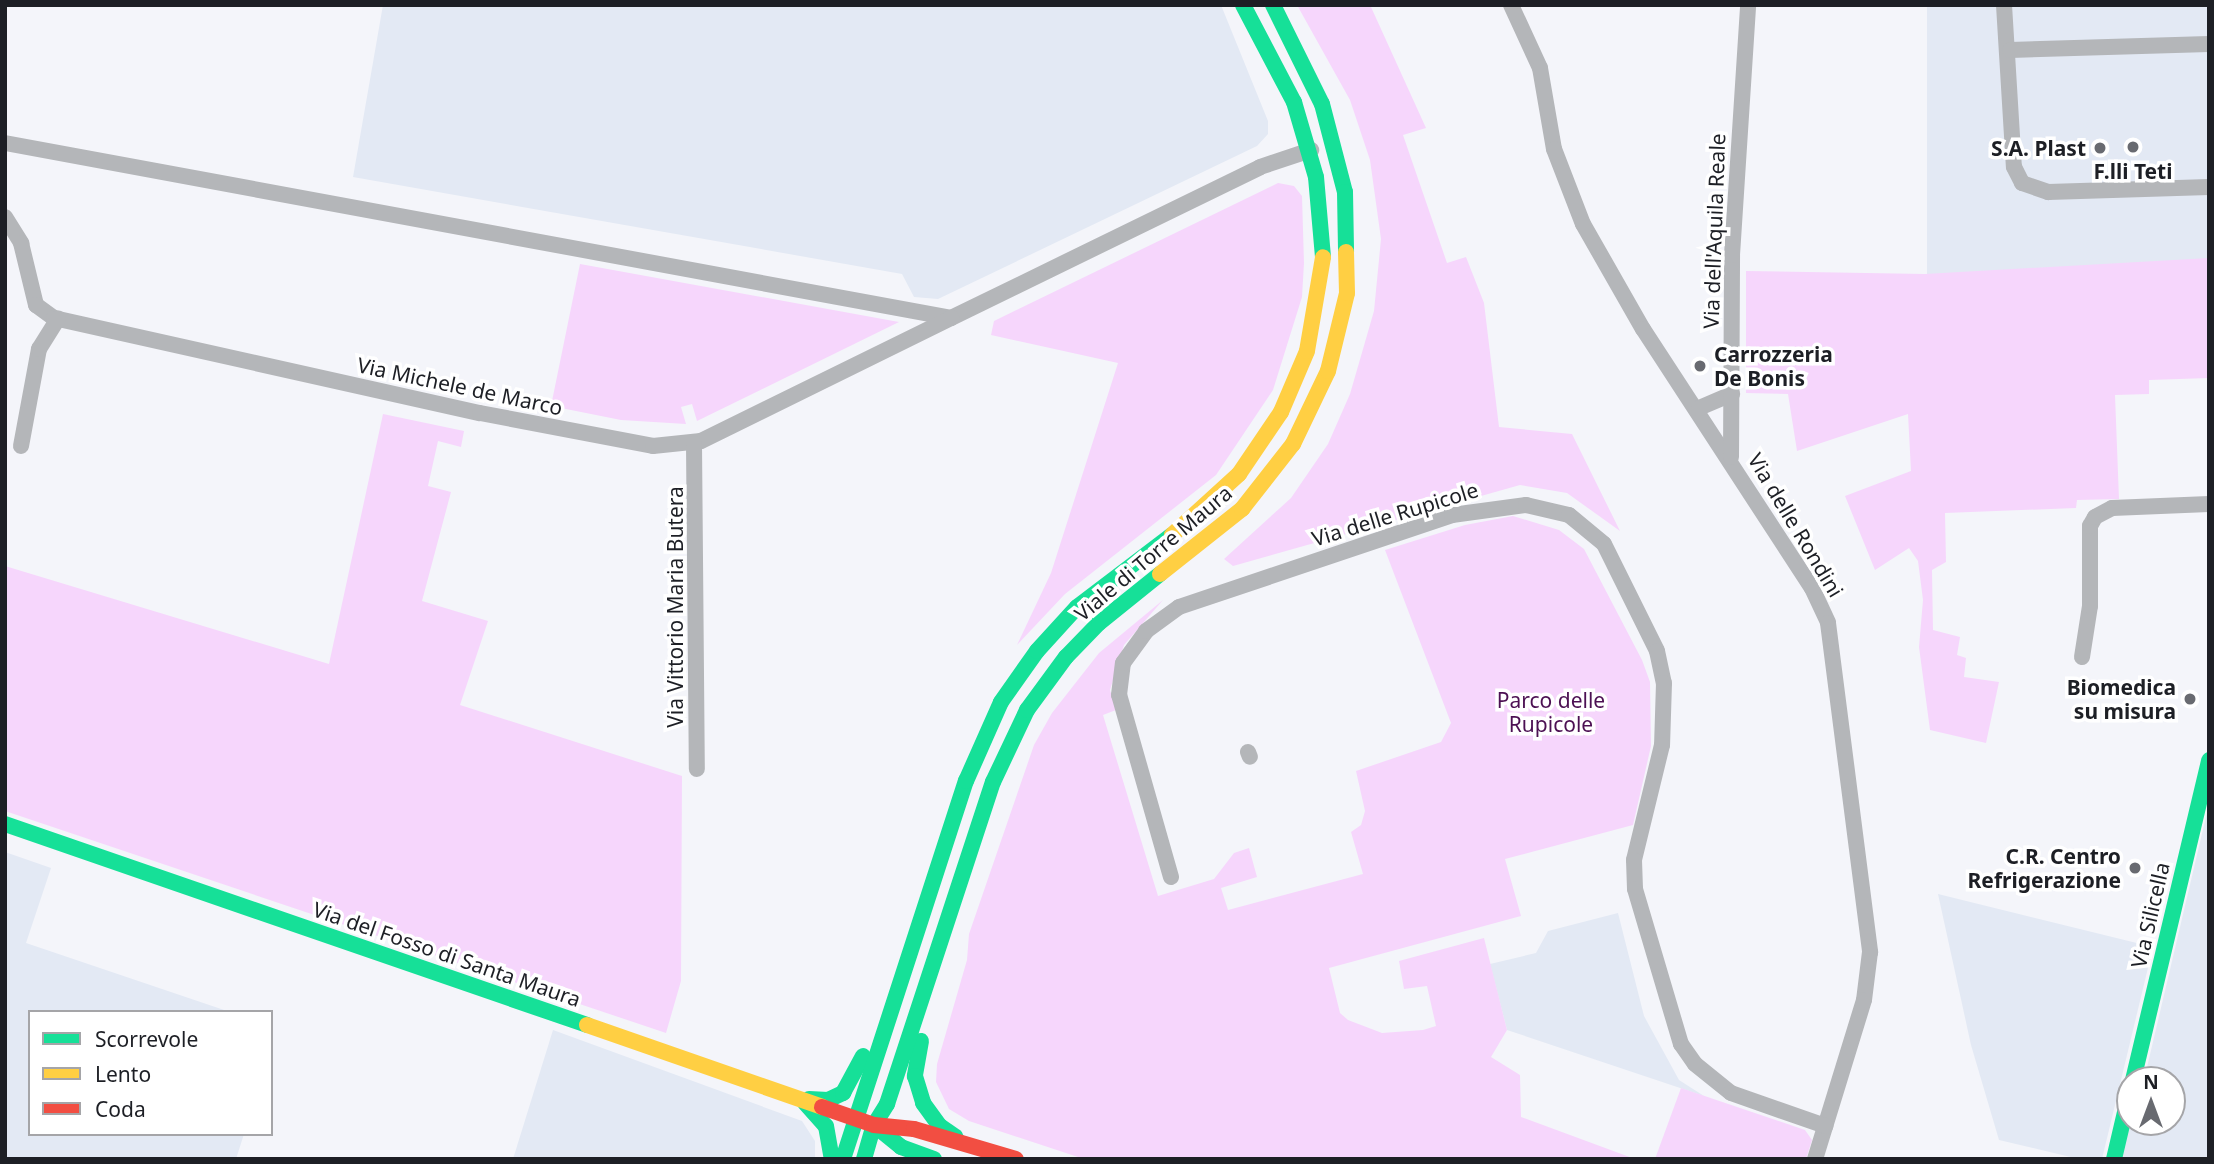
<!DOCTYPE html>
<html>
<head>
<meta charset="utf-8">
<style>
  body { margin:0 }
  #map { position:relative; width:2214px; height:1164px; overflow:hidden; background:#f4f5fa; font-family:"Noto Sans",sans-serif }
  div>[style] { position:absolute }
  .built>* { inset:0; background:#e3e9f4; transform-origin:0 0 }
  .green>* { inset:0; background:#f6d6fc }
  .street>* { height:16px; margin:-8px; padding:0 8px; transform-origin:8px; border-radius:8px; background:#b4b6b9 }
  .fast>* { height:16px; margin:-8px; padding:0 8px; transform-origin:8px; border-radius:8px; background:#16e098 }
  .slow>* { height:16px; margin:-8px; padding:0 8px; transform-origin:8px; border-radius:8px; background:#ffcf43 }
  .jam>* { height:16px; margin:-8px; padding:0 8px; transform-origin:8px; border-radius:8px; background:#f24e42 }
  .dots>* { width:19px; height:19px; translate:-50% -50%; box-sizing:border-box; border:4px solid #fff; border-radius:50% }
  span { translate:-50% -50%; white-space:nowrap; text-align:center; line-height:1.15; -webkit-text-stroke:7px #fff; paint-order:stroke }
  .poi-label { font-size:21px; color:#1d1f25; font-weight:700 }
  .right { translate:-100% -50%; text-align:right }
  .left { translate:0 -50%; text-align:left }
  .street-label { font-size:21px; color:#1d1f25 }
  .park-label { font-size:21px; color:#4c1053 }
  .frame { position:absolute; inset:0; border:7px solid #1d1f25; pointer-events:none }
  .legend { position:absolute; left:28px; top:1010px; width:245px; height:126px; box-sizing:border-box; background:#fff; border:2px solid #a5a5a8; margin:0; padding:9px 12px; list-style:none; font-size:21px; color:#1d1f25 }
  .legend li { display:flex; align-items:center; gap:14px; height:35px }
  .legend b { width:35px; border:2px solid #a5a5a8 }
  .north { position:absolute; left:2116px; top:1066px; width:70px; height:70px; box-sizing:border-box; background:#fff; border:2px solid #a5a5a8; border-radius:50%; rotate:0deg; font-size:19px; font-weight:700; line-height:28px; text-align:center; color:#1d1f25 }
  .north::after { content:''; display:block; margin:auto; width:24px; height:32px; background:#686a70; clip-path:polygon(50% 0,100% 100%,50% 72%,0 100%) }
</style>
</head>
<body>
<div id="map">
  <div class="built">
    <i style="clip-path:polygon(383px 5px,1221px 5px,1268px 121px,1268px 134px,1257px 146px,938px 299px,914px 297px,902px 274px,353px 177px)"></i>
    <i style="left:1927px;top:5px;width:282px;height:269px"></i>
    <i style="clip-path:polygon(2209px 804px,2209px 1159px,2119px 1159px,2131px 1122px,2172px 1122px,2172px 1080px,2144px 1080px)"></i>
    <i style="clip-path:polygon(5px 852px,51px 868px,26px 943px,230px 1012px,30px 1012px,30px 1134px,244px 1134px,236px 1159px,5px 1159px)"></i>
    <i style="clip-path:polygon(1938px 894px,2153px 947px,2102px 1159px,2079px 1159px,1999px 1140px,1971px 1045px)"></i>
    <i style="clip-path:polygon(1618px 913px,1644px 1016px,1679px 1080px,1704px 1096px,1507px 1030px,1490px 964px,1536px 953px,1548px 931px)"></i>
    <i style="clip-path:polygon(553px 1030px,802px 1121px,815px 1141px,815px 1159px,513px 1159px)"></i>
  </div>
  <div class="green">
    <i style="clip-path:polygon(1297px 5px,1371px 7px,1426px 128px,1403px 135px,1447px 263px,1466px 257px,1484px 303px,1499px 427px,1572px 434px,1620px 531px,1567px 493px,1520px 485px,1233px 566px,1224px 559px,1291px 498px,1328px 444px,1350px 394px,1374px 311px,1381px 239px,1370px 160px,1350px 100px)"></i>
    <i style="clip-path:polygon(1278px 183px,1294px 186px,1302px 196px,1304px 263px,1302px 297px,1273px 390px,1216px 475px,1065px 594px,1017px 645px,1051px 573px,1118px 363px,991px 335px,994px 321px)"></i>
    <i style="clip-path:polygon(2209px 258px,2209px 378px,2149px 380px,2149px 394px,2115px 395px,2119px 499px,2077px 500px,2076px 508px,1945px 513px,1946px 562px,1932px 570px,1933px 630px,1960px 637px,1957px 655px,1966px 658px,1964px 677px,1999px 682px,1986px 743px,1930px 730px,1919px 647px,1923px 600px,1918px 561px,1909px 548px,1875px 570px,1845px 496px,1911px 471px,1908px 414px,1797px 451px,1788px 394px,1746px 393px,1746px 271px,1925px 274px)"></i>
    <i style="clip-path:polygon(580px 264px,899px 322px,697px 421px,692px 404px,681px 407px,686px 424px,621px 420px,551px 406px)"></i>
    <i style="clip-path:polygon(383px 414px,464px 431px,461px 447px,438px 441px,428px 486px,451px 492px,422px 601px,488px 621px,460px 705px,682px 776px,681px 981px,666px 1033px,5px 811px,5px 566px,329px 664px)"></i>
    <i style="clip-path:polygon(1513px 516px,1559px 530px,1584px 549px,1642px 660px,1650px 682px,1651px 746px,1633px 825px,1505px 859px,1521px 916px,1329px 968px,1340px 1013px,1348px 1020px,1382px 1033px,1423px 1030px,1436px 1026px,1427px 986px,1404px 989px,1399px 961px,1484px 938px,1507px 1030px,1491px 1057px,1520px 1075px,1521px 1117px,1635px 1159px,1084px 1159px,969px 1121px,949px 1109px,936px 1082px,937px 1064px,967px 960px,969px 934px,1034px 745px,1052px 713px,1099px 653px,1163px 600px,1124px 645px,1110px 690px,1116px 710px,1103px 715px,1158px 896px,1214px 879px,1234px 853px,1249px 848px,1257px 877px,1221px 888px,1228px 910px,1363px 874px,1351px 832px,1361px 825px,1365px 811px,1356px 771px,1441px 742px,1451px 723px,1385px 550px,1465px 525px)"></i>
    <i style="clip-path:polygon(1681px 1088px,1805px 1130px,1812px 1140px,1806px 1159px,1655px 1159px)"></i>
  </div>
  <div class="street">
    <i style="left:1511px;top:5px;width:69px;rotate:65.3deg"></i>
    <i style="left:1540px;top:68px;width:82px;rotate:80.2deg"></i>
    <i style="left:1554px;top:149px;width:80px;rotate:68.9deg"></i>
    <i style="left:1583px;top:224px;width:121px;rotate:60.3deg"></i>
    <i style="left:1643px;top:329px;width:309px;rotate:56.9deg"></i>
    <i style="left:1812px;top:588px;width:38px;rotate:65deg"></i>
    <i style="left:1828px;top:623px;width:332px;rotate:82.7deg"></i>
    <i style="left:1870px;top:952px;width:48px;rotate:97.1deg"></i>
    <i style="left:1864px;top:1000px;width:166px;rotate:107.1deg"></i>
    <i style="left:2004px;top:5px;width:162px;rotate:86.5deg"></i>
    <i style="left:2014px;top:167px;width:18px;rotate:63deg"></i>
    <i style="left:2022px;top:183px;width:28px;rotate:19deg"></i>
    <i style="left:2048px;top:192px;width:161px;rotate:-1.8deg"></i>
    <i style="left:2010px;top:50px;width:199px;rotate:-1.7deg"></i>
    <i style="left:5px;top:143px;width:962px;rotate:10.48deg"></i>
    <i style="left:951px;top:318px;width:344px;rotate:-26deg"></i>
    <i style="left:1260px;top:167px;width:54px;rotate:-18.4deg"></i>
    <i style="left:5px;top:217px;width:31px;rotate:58deg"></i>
    <i style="left:21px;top:243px;width:64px;rotate:76.4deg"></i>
    <i style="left:36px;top:305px;width:22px;rotate:36deg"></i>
    <i style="left:54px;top:318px;width:436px;rotate:12.6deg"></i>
    <i style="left:480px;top:413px;width:176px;rotate:10.8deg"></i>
    <i style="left:653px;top:446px;width:48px;rotate:-5.9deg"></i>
    <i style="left:701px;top:441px;width:279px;rotate:-26.2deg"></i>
    <i style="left:1699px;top:408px;width:36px;rotate:-23deg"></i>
    <i style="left:694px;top:444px;width:325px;rotate:89.5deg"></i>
    <i style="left:21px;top:446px;width:99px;rotate:-79.5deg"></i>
    <i style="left:39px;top:349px;width:36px;rotate:-58deg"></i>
    <i style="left:1731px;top:457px;width:202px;rotate:-89.7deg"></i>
    <i style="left:1732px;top:255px;width:251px;rotate:-86.3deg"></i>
    <i style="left:2082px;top:657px;width:52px;rotate:-81.1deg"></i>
    <i style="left:2090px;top:606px;width:80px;rotate:-90deg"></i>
    <i style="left:2090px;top:526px;width:10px;rotate:-61deg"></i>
    <i style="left:2095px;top:517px;width:19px;rotate:-28deg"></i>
    <i style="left:2112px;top:508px;width:97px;rotate:-2.4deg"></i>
    <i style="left:1248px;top:752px;width:5px;rotate:68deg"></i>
    <i style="left:1171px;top:877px;width:189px;rotate:-105.9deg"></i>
    <i style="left:1119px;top:695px;width:32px;rotate:-83deg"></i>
    <i style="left:1123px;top:663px;width:39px;rotate:-54deg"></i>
    <i style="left:1146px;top:631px;width:41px;rotate:-36deg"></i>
    <i style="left:1179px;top:607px;width:288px;rotate:-18.6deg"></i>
    <i style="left:1452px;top:515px;width:75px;rotate:-7.7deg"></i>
    <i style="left:1526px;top:505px;width:44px;rotate:13.1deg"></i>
    <i style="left:1569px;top:515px;width:45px;rotate:39.6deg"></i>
    <i style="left:1604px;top:544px;width:119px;rotate:63.6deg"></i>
    <i style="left:1657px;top:651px;width:33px;rotate:78deg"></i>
    <i style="left:1664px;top:683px;width:62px;rotate:91.8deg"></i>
    <i style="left:1662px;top:745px;width:118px;rotate:103.7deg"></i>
    <i style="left:1634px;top:860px;width:29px;rotate:88deg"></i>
    <i style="left:1635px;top:889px;width:162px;rotate:73.5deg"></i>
    <i style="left:1681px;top:1044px;width:24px;rotate:55deg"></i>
    <i style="left:1695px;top:1064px;width:46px;rotate:38.9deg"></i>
    <i style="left:1731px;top:1093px;width:100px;rotate:19.3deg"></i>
  </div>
  <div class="fast">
    <i style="left:1243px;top:5px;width:110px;rotate:62.3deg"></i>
    <i style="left:1294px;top:102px;width:78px;rotate:73.7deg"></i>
    <i style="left:1316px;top:177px;width:80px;rotate:85deg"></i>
    <i style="left:1273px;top:5px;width:110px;rotate:63.7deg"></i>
    <i style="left:1322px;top:104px;width:91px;rotate:75.4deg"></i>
    <i style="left:1345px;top:192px;width:60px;rotate:89deg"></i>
    <i style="left:5px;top:824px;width:616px;rotate:19.05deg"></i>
    <i style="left:921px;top:1041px;width:36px;rotate:100deg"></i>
    <i style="left:915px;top:1076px;width:28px;rotate:73deg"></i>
    <i style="left:923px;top:1103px;width:29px;rotate:54deg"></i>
    <i style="left:940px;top:1126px;width:19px;rotate:35deg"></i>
    <i style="left:2133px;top:1080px;width:329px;rotate:-76.6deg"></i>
    <i style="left:809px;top:1099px;width:19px;rotate:3deg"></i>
    <i style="left:828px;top:1100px;width:17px;rotate:-25deg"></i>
    <i style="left:843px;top:1093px;width:42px;rotate:-61.6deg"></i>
    <i style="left:805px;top:1103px;width:31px;rotate:48deg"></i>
    <i style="left:826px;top:1126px;width:34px;rotate:80deg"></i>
    <i style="left:874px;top:1125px;width:35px;rotate:39deg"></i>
    <i style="left:901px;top:1147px;width:35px;rotate:20deg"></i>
    <i style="left:843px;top:1159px;width:398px;rotate:-72deg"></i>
    <i style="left:966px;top:781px;width:86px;rotate:-66.1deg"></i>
    <i style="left:1001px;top:702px;width:62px;rotate:-54.8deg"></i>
    <i style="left:1037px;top:651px;width:59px;rotate:-47.7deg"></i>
    <i style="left:1077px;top:607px;width:119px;rotate:-37.2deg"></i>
    <i style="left:864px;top:1159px;width:35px;rotate:-74deg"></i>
    <i style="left:874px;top:1125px;width:25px;rotate:-58deg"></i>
    <i style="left:887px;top:1104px;width:339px;rotate:-71.8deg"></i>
    <i style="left:993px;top:782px;width:80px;rotate:-64.7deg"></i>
    <i style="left:1027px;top:710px;width:66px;rotate:-53.7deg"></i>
    <i style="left:1066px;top:657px;width:47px;rotate:-45.9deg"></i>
    <i style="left:1099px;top:623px;width:78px;rotate:-38.8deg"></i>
    <i style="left:2114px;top:1159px;width:70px;rotate:-76.8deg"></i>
  </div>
  <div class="slow">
    <i style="left:1172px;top:535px;width:91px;rotate:-42.3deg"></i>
    <i style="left:1239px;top:474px;width:75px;rotate:-55.9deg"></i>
    <i style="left:1281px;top:412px;width:66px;rotate:-66.9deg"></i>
    <i style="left:1307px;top:351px;width:95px;rotate:-80.3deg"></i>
    <i style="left:1160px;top:574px;width:105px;rotate:-38.4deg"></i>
    <i style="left:1242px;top:509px;width:83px;rotate:-51.9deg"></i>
    <i style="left:1293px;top:444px;width:81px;rotate:-64.4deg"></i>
    <i style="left:1328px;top:371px;width:80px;rotate:-76.3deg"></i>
    <i style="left:1347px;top:293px;width:41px;rotate:-91.4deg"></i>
    <i style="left:587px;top:1025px;width:249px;rotate:19.2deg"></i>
  </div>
  <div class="jam">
    <i style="left:822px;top:1107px;width:55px;rotate:19.1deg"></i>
    <i style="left:874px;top:1125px;width:40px;rotate:5.7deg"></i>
    <i style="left:914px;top:1129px;width:106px;rotate:16.4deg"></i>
  </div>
  <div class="dots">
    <i style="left:2133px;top:147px;background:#686a70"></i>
    <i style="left:2100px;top:148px;background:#686a70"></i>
    <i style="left:1700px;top:366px;background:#686a70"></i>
    <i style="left:2190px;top:699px;background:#686a70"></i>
    <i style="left:2135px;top:868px;background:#686a70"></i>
  </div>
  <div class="poi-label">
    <span class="right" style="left:2086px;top:148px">S.A. Plast</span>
    <span style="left:2133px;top:171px">F.lli Teti</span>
    <span class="left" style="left:1714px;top:366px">Carrozzeria<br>De Bonis</span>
    <span class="right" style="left:2176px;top:699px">Biomedica<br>su misura</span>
    <span class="right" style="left:2121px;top:868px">C.R. Centro<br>Refrigerazione</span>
  </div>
  <div class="street-label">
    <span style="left:1714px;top:231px;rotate:-88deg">Via dell'Aquila Reale</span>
    <span style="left:460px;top:386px;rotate:12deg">Via Michele de Marco</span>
    <span style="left:1395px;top:514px;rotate:-17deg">Via delle Rupicole</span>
    <span style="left:1796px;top:525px;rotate:59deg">Via delle Rondini</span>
    <span style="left:1153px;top:553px;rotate:-40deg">Viale di Torre Maura</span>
    <span style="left:675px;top:607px;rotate:-90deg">Via Vittorio Maria Butera</span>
    <span style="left:2150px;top:915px;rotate:-77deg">Via Silicella</span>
    <span style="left:447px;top:954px;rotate:19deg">Via del Fosso di Santa Maura</span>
  </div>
  <div class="park-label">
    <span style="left:1551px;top:712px">Parco delle<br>Rupicole</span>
  </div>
  <div class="frame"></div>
  <ul class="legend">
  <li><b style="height:9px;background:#16e098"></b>Scorrevole</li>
  <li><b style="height:9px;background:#ffcf43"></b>Lento</li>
  <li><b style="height:9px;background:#f24e42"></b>Coda</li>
  </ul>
  <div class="north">N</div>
</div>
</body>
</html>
